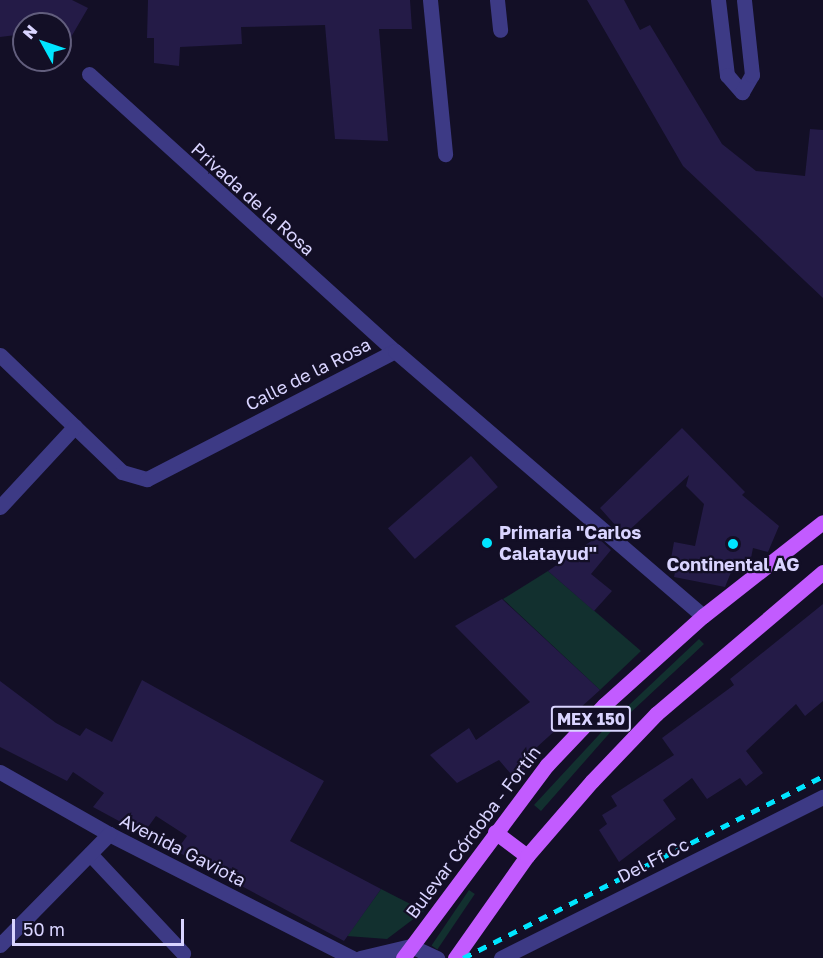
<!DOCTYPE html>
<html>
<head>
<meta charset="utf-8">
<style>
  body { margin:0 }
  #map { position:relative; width:823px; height:958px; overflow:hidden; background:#130f26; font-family:"Golos Text",sans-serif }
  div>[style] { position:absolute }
  .green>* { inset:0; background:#12302f; transform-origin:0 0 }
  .building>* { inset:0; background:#241b47; transform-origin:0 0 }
  .minor>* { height:15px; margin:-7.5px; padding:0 7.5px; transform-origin:7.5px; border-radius:7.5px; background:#3d3a85 }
  .major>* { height:15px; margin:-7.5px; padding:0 7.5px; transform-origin:7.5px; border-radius:7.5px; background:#c25bff }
  .rail>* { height:4.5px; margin-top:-2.25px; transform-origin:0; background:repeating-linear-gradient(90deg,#00e5ff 0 9px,transparent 0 17px) }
  .dots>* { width:16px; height:16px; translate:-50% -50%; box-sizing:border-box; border:3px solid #130f26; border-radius:50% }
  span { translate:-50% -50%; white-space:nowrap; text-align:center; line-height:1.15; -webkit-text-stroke:4.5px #130f26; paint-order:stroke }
  .shield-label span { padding:2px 4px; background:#130f26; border:2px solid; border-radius:4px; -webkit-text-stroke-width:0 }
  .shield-label { font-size:16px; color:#d9d4ff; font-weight:700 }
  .street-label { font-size:18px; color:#d9d4ff }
  .poi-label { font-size:18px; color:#d9d4ff; font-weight:700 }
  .left { translate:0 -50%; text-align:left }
  .north { position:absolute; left:12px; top:12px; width:60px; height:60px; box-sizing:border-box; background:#130f26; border:2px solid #625e7d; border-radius:50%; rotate:310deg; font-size:16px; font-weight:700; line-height:24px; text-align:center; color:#d9d4ff }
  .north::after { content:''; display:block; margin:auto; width:21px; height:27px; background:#00e5ff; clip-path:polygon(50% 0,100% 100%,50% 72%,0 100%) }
  .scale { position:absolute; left:12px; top:919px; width:172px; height:27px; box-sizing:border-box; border:3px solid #d9d4ff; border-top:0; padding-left:8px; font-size:18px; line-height:21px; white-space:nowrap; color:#d9d4ff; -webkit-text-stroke:4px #130f26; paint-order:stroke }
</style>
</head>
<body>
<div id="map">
  <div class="green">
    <i style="clip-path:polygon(548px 571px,641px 651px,600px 690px,503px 599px)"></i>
    <i style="clip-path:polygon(699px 639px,704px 644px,614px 728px,541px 811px,534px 805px,610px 723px)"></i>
    <i style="clip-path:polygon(381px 889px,424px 911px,387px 939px,347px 936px)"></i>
    <i style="left:469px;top:890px;width:7px;height:67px;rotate:34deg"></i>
  </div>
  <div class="building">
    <i style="clip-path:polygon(0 0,72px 0,88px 8px,60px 56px,60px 24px,24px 24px,24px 34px,0 37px)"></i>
    <i style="clip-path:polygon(148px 0,410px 0,412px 29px,379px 29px,388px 141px,335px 139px,325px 25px,241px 27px,242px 44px,180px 47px,179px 66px,154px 63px,154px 38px,147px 38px)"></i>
    <i style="clip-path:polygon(587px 0,624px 0,640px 30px,650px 25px,722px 144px,756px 171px,805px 176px,810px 129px,823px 130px,823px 298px,683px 166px)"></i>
    <i style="clip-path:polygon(682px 428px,745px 492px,742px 495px,779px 526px,768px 552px,753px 548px,750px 563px,736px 560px,725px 587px,674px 577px,675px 572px,669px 570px,674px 542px,695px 546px,704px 504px,686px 486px,689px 475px,624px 535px,600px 508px)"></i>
    <i style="left:471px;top:456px;width:41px;height:110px;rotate:49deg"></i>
    <i style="clip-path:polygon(597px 537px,611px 550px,591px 574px,612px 591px,594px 611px,548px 571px)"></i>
    <i style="clip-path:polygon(502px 599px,600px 690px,537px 747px,540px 751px,516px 780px,499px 760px,457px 783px,430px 755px,469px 728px,476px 740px,530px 702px,455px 626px)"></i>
    <i style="clip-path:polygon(823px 604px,823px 701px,805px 716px,796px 704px,746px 751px,763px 773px,746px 786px,740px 778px,707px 799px,692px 778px,663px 800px,676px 819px,619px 862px,599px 830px,607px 824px,602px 815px,617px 806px,611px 796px,674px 755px,662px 738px,734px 685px,730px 679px)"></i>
    <i style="clip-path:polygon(142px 680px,324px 781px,290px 841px,381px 889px,344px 941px,176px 851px,187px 836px,156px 816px,143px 834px,93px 807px,104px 793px,73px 772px,67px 781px,0 747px,0 681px,56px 723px,80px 736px,86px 728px,112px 742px)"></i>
  </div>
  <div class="minor">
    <i style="left:430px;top:0;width:155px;rotate:84.4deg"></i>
    <i style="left:497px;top:0;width:30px;rotate:84deg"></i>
    <i style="left:718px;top:0;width:76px;rotate:83.2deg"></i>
    <i style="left:727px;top:75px;width:23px;rotate:49deg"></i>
    <i style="left:742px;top:92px;width:20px;rotate:-60deg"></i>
    <i style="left:752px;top:75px;width:75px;rotate:-96.1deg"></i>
    <i style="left:89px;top:74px;width:413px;rotate:42.2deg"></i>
    <i style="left:0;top:355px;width:169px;rotate:43.8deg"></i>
    <i style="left:122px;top:472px;width:26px;rotate:16deg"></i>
    <i style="left:147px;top:479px;width:279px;rotate:-27.3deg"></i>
    <i style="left:395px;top:351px;width:406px;rotate:40.7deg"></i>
    <i style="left:0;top:507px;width:110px;rotate:-47.2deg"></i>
    <i style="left:0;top:772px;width:125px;rotate:29.6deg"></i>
    <i style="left:109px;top:834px;width:273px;rotate:27deg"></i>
    <i style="left:90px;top:854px;width:136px;rotate:46.8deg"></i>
    <i style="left:0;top:945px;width:156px;rotate:-45.5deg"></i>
    <i style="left:360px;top:958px;width:52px;rotate:-13.2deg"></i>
    <i style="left:411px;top:946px;width:29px;rotate:25deg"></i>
    <i style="left:501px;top:958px;width:360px;rotate:-26.6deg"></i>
  </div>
  <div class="major">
    <i style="left:495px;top:832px;width:40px;rotate:37deg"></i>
    <i style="left:403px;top:958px;width:241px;rotate:-53.3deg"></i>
    <i style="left:547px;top:765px;width:83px;rotate:-46.5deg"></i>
    <i style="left:604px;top:705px;width:133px;rotate:-42deg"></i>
    <i style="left:703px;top:616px;width:152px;rotate:-38.1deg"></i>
    <i style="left:455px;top:958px;width:125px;rotate:-54.8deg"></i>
    <i style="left:527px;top:856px;width:99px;rotate:-49.1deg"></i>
    <i style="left:592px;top:781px;width:93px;rotate:-46.3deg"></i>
    <i style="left:656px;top:714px;width:219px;rotate:-40.4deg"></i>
  </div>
  <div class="rail">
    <i style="left:463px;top:958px;width:403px;rotate:-26.8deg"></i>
  </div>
  <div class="dots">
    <i style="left:487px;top:543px;background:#00e5ff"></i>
    <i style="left:733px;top:544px;background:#00e5ff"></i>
  </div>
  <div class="shield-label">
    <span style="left:591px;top:719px">MEX 150</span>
  </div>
  <div class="street-label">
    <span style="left:253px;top:199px;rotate:42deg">Privada de la Rosa</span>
    <span style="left:308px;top:374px;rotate:-27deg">Calle de la Rosa</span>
    <span style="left:473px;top:832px;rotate:-53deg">Bulevar Córdoba - Fortín</span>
    <span style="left:183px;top:850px;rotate:27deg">Avenida Gaviota</span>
    <span style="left:653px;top:860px;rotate:-27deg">Del Ff Cc</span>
  </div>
  <div class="poi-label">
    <span class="left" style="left:499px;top:543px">Primaria "Carlos<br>Calatayud"</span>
    <span style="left:733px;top:564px">Continental AG</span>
  </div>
  <div class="north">N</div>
  <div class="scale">50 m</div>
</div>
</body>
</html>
